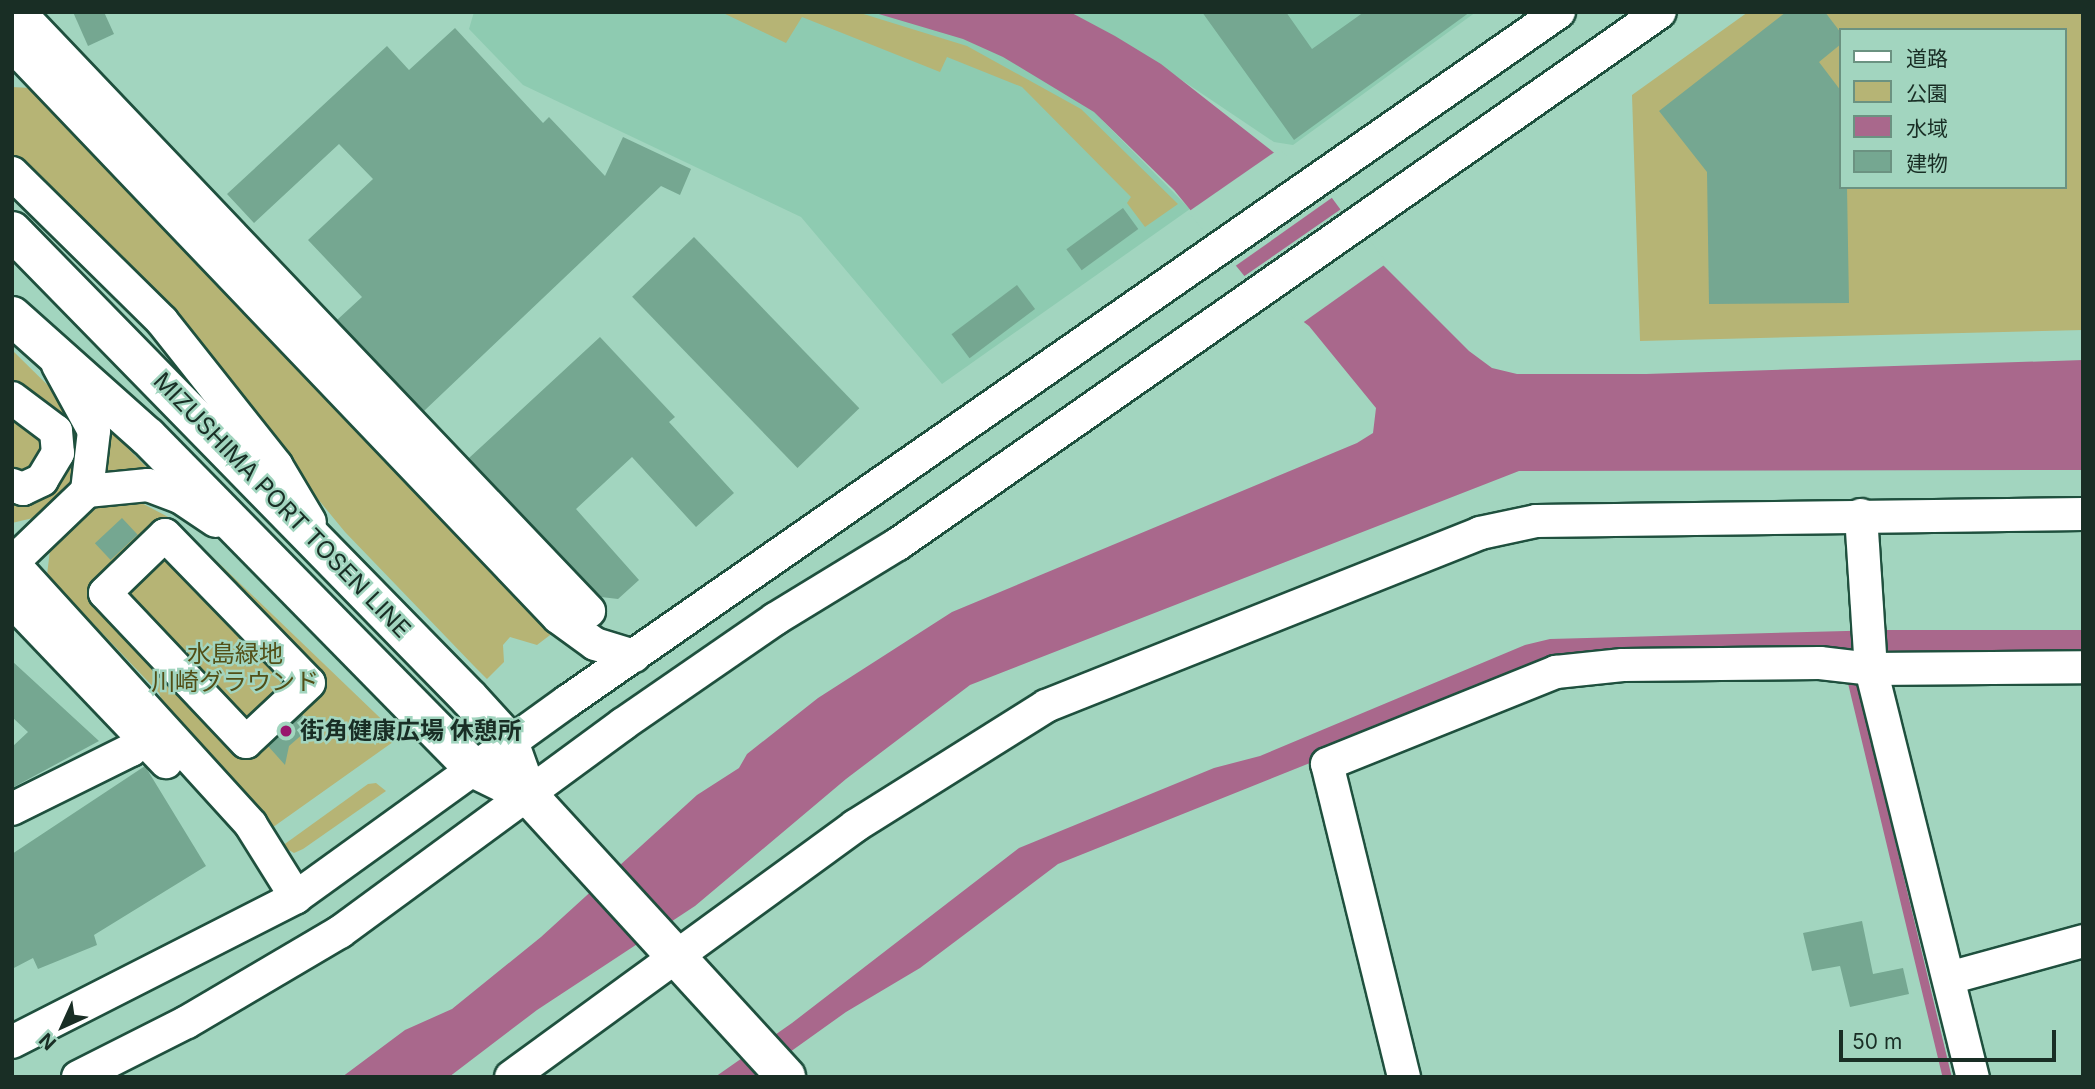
<!DOCTYPE html>
<html>
<head>
<meta charset="utf-8">
<style>
  body { margin:0 }
  #map { position:relative; width:2095px; height:1089px; overflow:hidden; background:#a2d5bf; font-family:Inter,"Noto Sans JP",sans-serif }
  div>[style] { position:absolute }
  .built>* { inset:0; background:#8ecbb1 }
  .green>* { inset:0; background:#b6b475 }
  .water>* { inset:0; background:#a9688c }
  .pier>* { inset:0; background:#a2d5bf }
  .stream>* { height:9px; margin:-4.5px; padding:0 4.5px; transform-origin:4.5px; border-radius:4.5px; background:#a9688c }
  .building>* { inset:0; background:#75a791; transform-origin:0 0 }
  .roads { filter:drop-shadow(2px 0 #1f503e) drop-shadow(-2px 0 #1f503e) drop-shadow(0 2px #1f503e) drop-shadow(0 -2px #1f503e) }
  .minor>* { height:32px; margin:-16px; padding:0 16px; transform-origin:16px; border-radius:16px; background:#fff }
  .major>* { height:38px; margin:-19px; padding:0 19px; transform-origin:19px; border-radius:19px; background:#fff }
  .dots>* { width:19px; height:19px; translate:-50% -50%; box-sizing:border-box; border:4px solid #a2d5bf; border-radius:50% }
  span { translate:-50% -50%; white-space:nowrap; text-align:center; line-height:1.15; -webkit-text-stroke:5px #a2d5bf; paint-order:stroke }
  .street-label { font-size:24px; color:#192e25 }
  .park-label { font-size:24px; color:#524f17 }
  .poi-label { font-size:24px; color:#192e25; font-weight:700 }
  .left { translate:0 -50%; text-align:left }
  .frame { position:absolute; inset:0; border:14px solid #192e25; pointer-events:none }
  .legend { position:absolute; left:1839px; top:28px; width:228px; height:161px; box-sizing:border-box; background:#a2d5bf; border:2px solid #6b9281; margin:0; padding:9px 12px; list-style:none; font-size:21px; color:#192e25 }
  .legend li { display:flex; align-items:center; gap:14px; height:35px }
  .legend b { width:35px; border:2px solid #6b9281 }
  .north { position:absolute; left:28px; top:991px; width:70px; height:70px; -webkit-text-stroke:5px #a2d5bf; paint-order:stroke; rotate:225deg; font-size:19px; font-weight:700; line-height:28px; text-align:center; color:#192e25 }
  .north::after { content:''; display:block; margin:auto; width:24px; height:32px; background:#192e25; clip-path:polygon(50% 0,100% 100%,50% 72%,0 100%) }
  .scale { position:absolute; left:1839px; top:1030px; width:217px; height:32px; box-sizing:border-box; border:4px solid #192e25; border-top:0; padding-left:9px; font-size:21px; line-height:24px; white-space:nowrap; color:#192e25; -webkit-text-stroke:5px #a2d5bf; paint-order:stroke }
</style>
</head>
<body>
<div id="map">
  <div class="built">
    <i style="clip-path:polygon(474px 12px,1476px 12px,1293px 145px,1274px 142px,1140px 52px,1102px 120px,1190px 209px,942px 384px,801px 217px,523px 85px,469px 29px)"></i>
  </div>
  <div class="green">
    <i style="clip-path:polygon(721px 12px,857px 12px,967px 46px,1081px 109px,1178px 204px,1145px 227px,1127px 203px,1131px 197px,1022px 87px,947px 57px,940px 72px,802px 17px,786px 43px)"></i>
    <i style="clip-path:polygon(evenodd,1748px 12px,2083px 12px,2083px 330px,1640px 341px,1632px 95px,1748px 12px,1841px 30px,2065px 30px,2065px 187px,1841px 187px,1841px 30px)"></i>
    <i style="clip-path:polygon(12px 87px,31px 88px,403px 481px,433px 495px,558px 629px,537px 645px,510px 637px,503px 645px,504px 662px,487px 679px,474px 666px,345px 532px,123px 262px,12px 156px)"></i>
    <i style="clip-path:polygon(12px 350px,75px 412px,83px 435px,79px 480px,33px 518px,12px 523px)"></i>
    <i style="clip-path:polygon(102px 422px,157px 478px,96px 484px,110px 454px)"></i>
    <i style="clip-path:polygon(132px 498px,174px 520px,400px 737px,269px 830px,171px 726px,159px 693px,47px 575px,50px 550px,97px 507px)"></i>
    <i style="clip-path:polygon(376px 783px,386px 791px,303px 849px,294px 853px,282px 846px,368px 784px)"></i>
  </div>
  <div class="water">
    <i style="clip-path:polygon(872px 12px,1070px 12px,1115px 36px,1161px 64px,1332px 198px,1377px 259px,1469px 351px,1492px 368px,1517px 374px,1646px 374px,2083px 360px,2083px 470px,1519px 471px,970px 685px,846px 779px,695px 906px,537px 1010px,449px 1077px,342px 1077px,405px 1030px,452px 1009px,541px 937px,697px 795px,739px 768px,747px 754px,818px 698px,952px 612px,1357px 443px,1373px 433px,1376px 408px,1309px 326px,1246px 278px,1174px 190px,1094px 112px,1003px 57px,963px 39px)"></i>
    <i style="clip-path:polygon(1885px 630px,2083px 630px,2083px 655px,1607px 656px,1315px 761px,1058px 864px,920px 968px,846px 1012px,755px 1077px,715px 1077px,792px 1023px,1019px 848px,1214px 768px,1260px 756px,1525px 645px,1550px 639px)"></i>
  </div>
  <div class="pier">
    <i style="clip-path:polygon(1279px 149px,1333px 197px,1234px 267px,1188px 212px)"></i>
    <i style="clip-path:polygon(1344px 207px,1387px 263px,1301px 324px,1243px 277px)"></i>
  </div>
  <div class="stream">
    <i style="left:1850px;top:674px;width:415px;rotate:76.5deg"></i>
  </div>
  <div class="building">
    <i style="clip-path:polygon(73px 12px,104px 12px,114px 34px,88px 46px)"></i>
    <i style="clip-path:polygon(1202px 12px,1286px 12px,1312px 49px,1364px 12px,1470px 12px,1294px 140px)"></i>
    <i style="clip-path:polygon(1786px 12px,1825px 12px,1841px 33px,1841px 44px,1819px 62px,1841px 91px,1841px 187px,1847px 187px,1849px 303px,1709px 304px,1707px 172px,1659px 111px)"></i>
    <i style="clip-path:polygon(455px 28px,543px 123px,549px 117px,605px 176px,623px 137px,691px 169px,680px 195px,661px 186px,424px 411px,337px 320px,362px 297px,308px 240px,373px 179px,339px 144px,254px 223px,227px 194px,387px 46px,409px 70px)"></i>
    <i style="left:1123px;top:208px;width:26px;height:70px;rotate:54deg"></i>
    <i style="left:694px;top:237px;width:238px;height:86px;rotate:46deg"></i>
    <i style="left:1017px;top:285px;width:30px;height:82px;rotate:53deg"></i>
    <i style="clip-path:polygon(600px 337px,675px 417px,669px 422px,734px 493px,696px 527px,632px 457px,576px 509px,639px 580px,618px 599px,601px 597px,469px 458px)"></i>
    <i style="left:122px;top:518px;width:23px;height:37px;rotate:47deg"></i>
    <i style="clip-path:polygon(12px 661px,99px 741px,12px 788px,12px 747px,28px 732px,12px 717px)"></i>
    <i style="clip-path:polygon(302px 715px,312px 726px,289px 746px,285px 765px,268px 746px)"></i>
    <i style="clip-path:polygon(145px 766px,206px 866px,94px 935px,97px 945px,38px 969px,33px 958px,12px 969px,12px 854px)"></i>
    <i style="clip-path:polygon(1862px 921px,1873px 974px,1903px 968px,1909px 994px,1850px 1007px,1840px 966px,1812px 971px,1803px 933px)"></i>
  </div>
  <div class="roads">
    <div class="minor">
      <i style="left:19px;top:12px;width:827px;rotate:46.42deg"></i>
      <i style="left:12px;top:45px;width:791px;rotate:46.33deg"></i>
      <i style="left:558px;top:617px;width:46px;rotate:36.1deg"></i>
      <i style="left:595px;top:644px;width:41px;rotate:17.1deg"></i>
      <i style="left:12px;top:173px;width:211px;rotate:44.6deg"></i>
      <i style="left:162px;top:321px;width:184px;rotate:51.6deg"></i>
      <i style="left:276px;top:465px;width:66px;rotate:59.2deg"></i>
      <i style="left:58px;top:365px;width:75px;rotate:61.4deg"></i>
      <i style="left:94px;top:431px;width:60px;rotate:96.7deg"></i>
      <i style="left:87px;top:491px;width:61px;rotate:-5.6deg"></i>
      <i style="left:148px;top:485px;width:34px;rotate:21deg"></i>
      <i style="left:180px;top:497px;width:43px;rotate:33.7deg"></i>
      <i style="left:12px;top:398px;width:55px;rotate:36.9deg"></i>
      <i style="left:56px;top:431px;width:22px;rotate:85deg"></i>
      <i style="left:58px;top:453px;width:31px;rotate:121deg"></i>
      <i style="left:42px;top:480px;width:21px;rotate:155deg"></i>
      <i style="left:23px;top:489px;width:12px;rotate:-160deg"></i>
      <i style="left:1861px;top:515px;width:154px;rotate:86.3deg"></i>
      <i style="left:1871px;top:669px;width:421px;rotate:76deg"></i>
      <i style="left:165px;top:535px;width:206px;rotate:45.8deg"></i>
      <i style="left:309px;top:683px;width:86px;rotate:136.9deg"></i>
      <i style="left:246px;top:742px;width:205px;rotate:-133.4deg"></i>
      <i style="left:105px;top:593px;width:83px;rotate:-44deg"></i>
      <i style="left:12px;top:562px;width:355px;rotate:47.7deg"></i>
      <i style="left:251px;top:825px;width:85px;rotate:58deg"></i>
      <i style="left:13px;top:562px;width:103px;rotate:-43.8deg"></i>
      <i style="left:12px;top:601px;width:223px;rotate:46.3deg"></i>
      <i style="left:12px;top:809px;width:133px;rotate:-26.4deg"></i>
      <i style="left:131px;top:750px;width:36px;rotate:-42deg"></i>
      <i style="left:1949px;top:978px;width:139px;rotate:-15.4deg"></i>
      <i style="left:12px;top:1042px;width:319px;rotate:-27deg"></i>
      <i style="left:296px;top:897px;width:335px;rotate:-35.8deg"></i>
      <i style="left:568px;top:701px;width:1207px;rotate:-34.81deg"></i>
      <i style="left:78px;top:1077px;width:122px;rotate:-26.8deg"></i>
      <i style="left:187px;top:1022px;width:178px;rotate:-30.5deg"></i>
      <i style="left:340px;top:932px;width:351px;rotate:-36.3deg"></i>
      <i style="left:623px;top:724px;width:185px;rotate:-34.6deg"></i>
      <i style="left:775px;top:619px;width:144px;rotate:-31.4deg"></i>
      <i style="left:898px;top:544px;width:929px;rotate:-34.92deg"></i>
      <i style="left:511px;top:1077px;width:426px;rotate:-36.1deg"></i>
      <i style="left:855px;top:826px;width:226px;rotate:-32.1deg"></i>
      <i style="left:1046px;top:706px;width:467px;rotate:-21.7deg"></i>
      <i style="left:1480px;top:533px;width:57px;rotate:-12.1deg"></i>
      <i style="left:1536px;top:521px;width:547px;rotate:-0.73deg"></i>
      <i style="left:1404px;top:1077px;width:322px;rotate:-103.8deg"></i>
      <i style="left:1327px;top:764px;width:247px;rotate:-21.9deg"></i>
      <i style="left:1556px;top:672px;width:67px;rotate:-6deg"></i>
      <i style="left:1623px;top:665px;width:197px;rotate:-0.6deg"></i>
      <i style="left:1820px;top:663px;width:51px;rotate:6.7deg"></i>
      <i style="left:1871px;top:669px;width:212px;rotate:-0.5deg"></i>
    </div>
    <div class="major">
      <i style="left:12px;top:231px;width:653px;rotate:45.62deg"></i>
      <i style="left:469px;top:698px;width:59px;rotate:47.7deg"></i>
      <i style="left:509px;top:742px;width:56px;rotate:70.3deg"></i>
      <i style="left:12px;top:316px;width:182px;rotate:41.7deg"></i>
      <i style="left:148px;top:437px;width:464px;rotate:45.5deg"></i>
      <i style="left:473px;top:768px;width:61px;rotate:26.1deg"></i>
      <i style="left:528px;top:795px;width:382px;rotate:47.5deg"></i>
    </div>
  </div>
  <div class="dots">
    <i style="left:286px;top:731px;background:#98166d"></i>
  </div>
  <div class="street-label">
    <span style="left:282px;top:505px;rotate:46deg">MIZUSHIMA PORT TOSEN LINE</span>
  </div>
  <div class="park-label">
    <span style="left:235px;top:668px">水島緑地<br>川崎グラウンド</span>
  </div>
  <div class="poi-label">
    <span class="left" style="left:300px;top:731px">街角健康広場 休憩所</span>
  </div>
  <div class="frame"></div>
  <ul class="legend">
  <li><b style="height:9px;background:#fff"></b>道路</li>
  <li><b style="height:19px;background:#b6b475"></b>公園</li>
  <li><b style="height:19px;background:#a9688c"></b>水域</li>
  <li><b style="height:19px;background:#75a791"></b>建物</li>
  </ul>
  <div class="north">N</div>
  <div class="scale">50 m</div>
</div>
</body>
</html>
